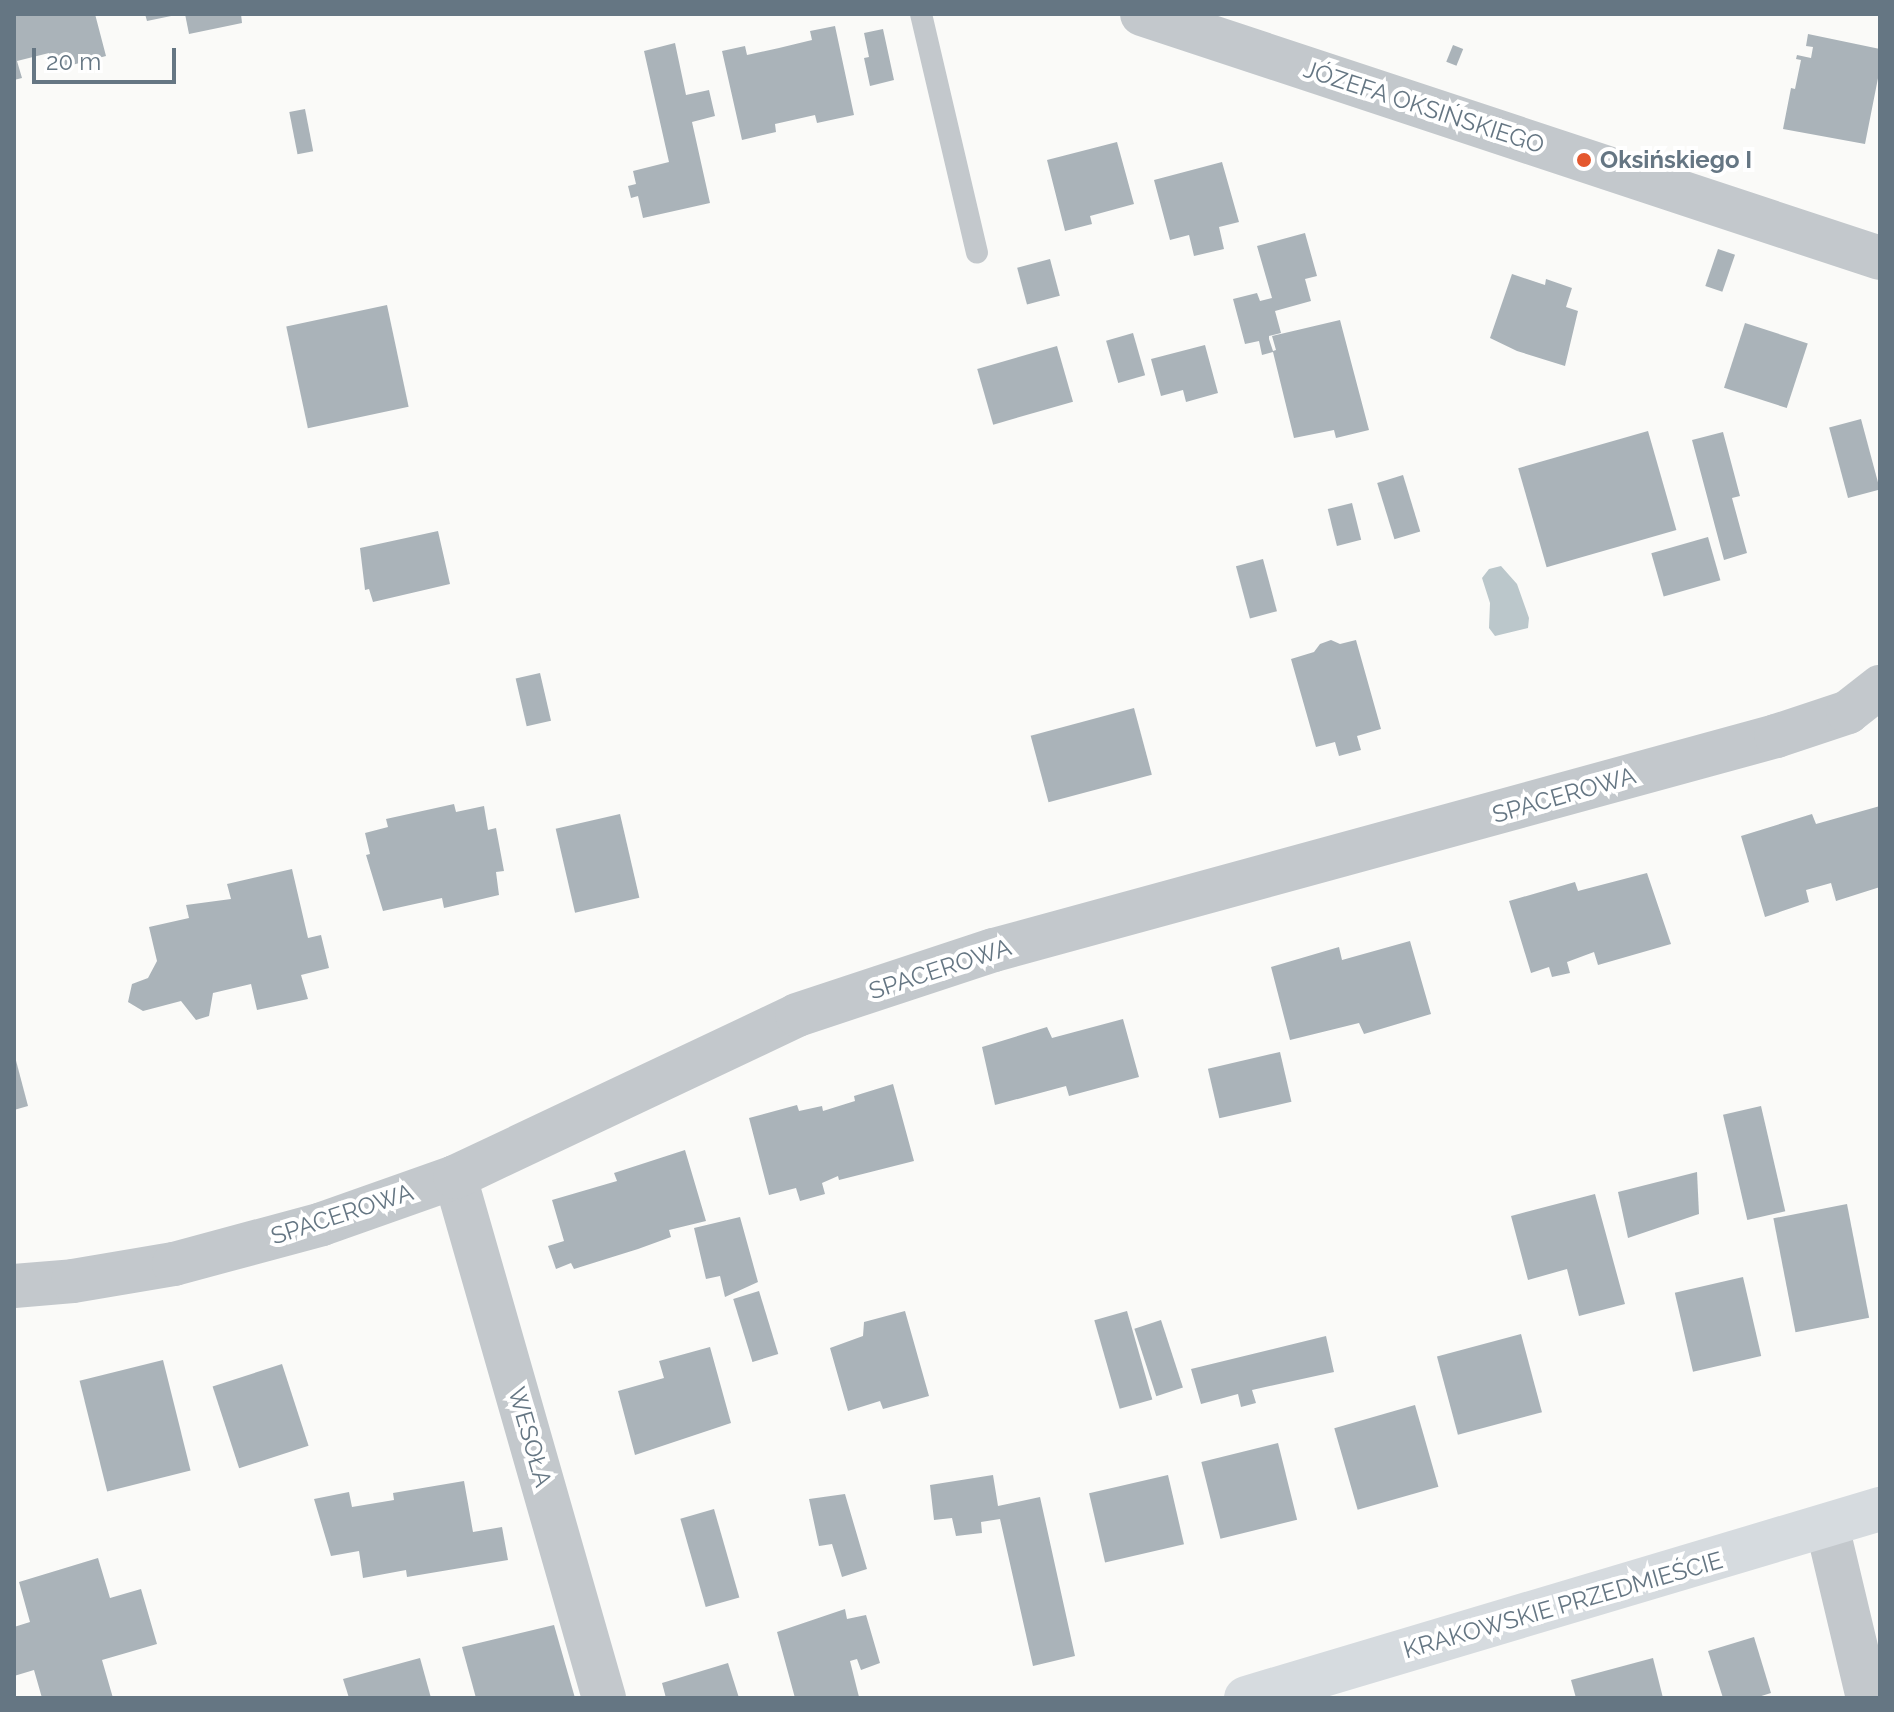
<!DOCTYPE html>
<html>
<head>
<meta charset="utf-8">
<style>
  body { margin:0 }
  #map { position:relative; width:1894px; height:1712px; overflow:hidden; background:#fafaf8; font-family:Raleway,sans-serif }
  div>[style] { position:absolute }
  .water>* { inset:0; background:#bbc7cb }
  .building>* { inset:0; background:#aab3b9; transform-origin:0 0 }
  .lane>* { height:22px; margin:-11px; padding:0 11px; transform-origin:11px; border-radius:11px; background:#c3c8cc }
  .street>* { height:44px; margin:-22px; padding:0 22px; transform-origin:22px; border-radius:22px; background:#c3c8cc }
  .secondary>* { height:44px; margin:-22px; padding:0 22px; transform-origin:22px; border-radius:22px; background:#d6dbdf }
  .dots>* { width:22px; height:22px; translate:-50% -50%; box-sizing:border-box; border:4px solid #fff; border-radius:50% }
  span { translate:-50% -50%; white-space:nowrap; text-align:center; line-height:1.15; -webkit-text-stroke:8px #fff; paint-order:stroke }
  .street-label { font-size:24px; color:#657683 }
  .poi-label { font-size:24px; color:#657683; font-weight:700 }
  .left { translate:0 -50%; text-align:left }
  .frame { position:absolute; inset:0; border:16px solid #657683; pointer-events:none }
  .scale { position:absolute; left:32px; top:48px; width:144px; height:36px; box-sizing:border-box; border:4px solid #657683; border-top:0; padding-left:10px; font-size:24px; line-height:28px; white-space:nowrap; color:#657683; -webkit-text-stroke:6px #fff; paint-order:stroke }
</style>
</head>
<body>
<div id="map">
  <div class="water">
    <i style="clip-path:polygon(1501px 566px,1517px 584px,1529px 618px,1528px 628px,1495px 636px,1489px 628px,1490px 603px,1482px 578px,1489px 569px)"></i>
  </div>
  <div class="building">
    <i style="clip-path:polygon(14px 14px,95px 14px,106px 56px,53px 70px,49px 53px,17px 61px,22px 78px,14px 80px)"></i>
    <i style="clip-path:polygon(145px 14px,176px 14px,176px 15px,147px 21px)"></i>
    <i style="clip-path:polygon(185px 14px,241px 14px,242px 23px,189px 34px)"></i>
    <i style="clip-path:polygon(835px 26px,854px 115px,817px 123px,815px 115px,775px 124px,776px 132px,742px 140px,722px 51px,745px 46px,747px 55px,779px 48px,812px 40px,810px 31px)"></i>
    <i style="clip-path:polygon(883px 29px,894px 80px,870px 86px,864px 58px,869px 57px,864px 33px)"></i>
    <i style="clip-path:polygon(1808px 34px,1880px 49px,1880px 68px,1865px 144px,1783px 129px,1791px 88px,1795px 89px,1801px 60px,1796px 59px,1797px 55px,1811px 58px,1813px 47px,1806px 46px)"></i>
    <i style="clip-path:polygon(675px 43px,686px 95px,709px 90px,715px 116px,692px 122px,710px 203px,643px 218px,638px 196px,631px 198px,628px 186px,636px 184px,633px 171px,669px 162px,644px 51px)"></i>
    <i style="left:1453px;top:45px;width:11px;height:18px;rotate:22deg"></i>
    <i style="left:305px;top:109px;width:43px;height:16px;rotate:79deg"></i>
    <i style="clip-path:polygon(1117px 142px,1134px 204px,1090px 216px,1092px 224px,1065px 231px,1047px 160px)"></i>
    <i style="clip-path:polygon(1222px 162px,1239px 222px,1219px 227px,1224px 249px,1194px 256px,1189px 235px,1170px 240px,1154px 180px)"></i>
    <i style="clip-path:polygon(1305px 233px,1317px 276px,1305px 279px,1311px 301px,1275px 311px,1281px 333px,1269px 336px,1269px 339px,1273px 351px,1276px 350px,1272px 336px,1340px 320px,1369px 430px,1336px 438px,1334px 430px,1294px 438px,1273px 352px,1262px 355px,1259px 341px,1245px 344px,1233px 299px,1257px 293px,1260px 301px,1272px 298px,1257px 246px)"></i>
    <i style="left:1718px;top:249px;width:18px;height:39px;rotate:19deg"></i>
    <i style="left:1050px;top:259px;width:38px;height:34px;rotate:75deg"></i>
    <i style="clip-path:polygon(1512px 274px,1545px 285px,1546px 279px,1572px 288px,1566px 307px,1578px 311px,1565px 366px,1517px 351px,1490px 338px)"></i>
    <i style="left:387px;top:305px;width:104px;height:103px;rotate:78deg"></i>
    <i style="left:1745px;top:323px;width:66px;height:68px;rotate:18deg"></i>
    <i style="left:1133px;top:333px;width:44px;height:28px;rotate:74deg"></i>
    <i style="clip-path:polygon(1205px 345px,1218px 393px,1186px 402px,1183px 390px,1161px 396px,1151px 359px)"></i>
    <i style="left:1057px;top:346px;width:58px;height:83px;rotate:74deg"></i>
    <i style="left:1861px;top:419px;width:73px;height:33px;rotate:75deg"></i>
    <i style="left:1648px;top:431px;width:103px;height:135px;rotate:74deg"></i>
    <i style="clip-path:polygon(1723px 432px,1740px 496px,1732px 498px,1747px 553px,1724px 560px,1692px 440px)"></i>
    <i style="left:1403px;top:475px;width:59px;height:27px;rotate:73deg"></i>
    <i style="left:1352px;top:503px;width:38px;height:25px;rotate:76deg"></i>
    <i style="clip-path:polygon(438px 531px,450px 584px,373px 602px,369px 589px,365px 590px,360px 548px)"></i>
    <i style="left:1708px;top:537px;width:45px;height:59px;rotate:74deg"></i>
    <i style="left:1263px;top:559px;width:54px;height:28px;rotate:75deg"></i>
    <i style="clip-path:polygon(1331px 640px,1340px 644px,1356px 640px,1381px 729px,1357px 736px,1361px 750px,1339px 756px,1335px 742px,1316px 747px,1291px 659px,1314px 652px,1320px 644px)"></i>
    <i style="left:540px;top:673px;width:49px;height:25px;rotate:77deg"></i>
    <i style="left:1134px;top:708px;width:69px;height:107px;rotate:75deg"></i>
    <i style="clip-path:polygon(454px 804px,456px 812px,484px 806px,488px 830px,496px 828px,504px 871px,496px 872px,499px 895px,444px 908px,442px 898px,383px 911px,366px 855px,370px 854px,365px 833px,388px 827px,386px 819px)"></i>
    <i style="clip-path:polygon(1880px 806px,1880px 887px,1836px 901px,1831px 883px,1806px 890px,1809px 902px,1765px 917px,1741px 836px,1812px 814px,1816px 824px)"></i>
    <i style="left:620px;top:814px;width:86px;height:66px;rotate:77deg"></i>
    <i style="clip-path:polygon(292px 869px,308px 938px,321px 935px,329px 968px,301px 975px,308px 999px,257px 1010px,251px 984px,213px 993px,209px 1016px,196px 1020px,181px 1001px,143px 1011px,128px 1002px,132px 984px,148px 978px,157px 961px,149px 927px,189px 918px,186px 905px,231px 899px,227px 884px)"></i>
    <i style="clip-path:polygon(1647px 873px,1671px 944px,1598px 965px,1594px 952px,1567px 962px,1570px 973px,1552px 977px,1549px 967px,1531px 973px,1509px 901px,1575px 882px,1578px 891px)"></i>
    <i style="clip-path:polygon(1410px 941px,1431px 1014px,1364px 1034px,1359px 1023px,1290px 1040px,1271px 967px,1339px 947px,1342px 960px)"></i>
    <i style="clip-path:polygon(1123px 1019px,1139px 1077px,1069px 1096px,1066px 1086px,995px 1105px,982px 1047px,1047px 1027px,1052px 1038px)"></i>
    <i style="left:1280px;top:1052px;width:51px;height:74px;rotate:77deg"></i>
    <i style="clip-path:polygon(14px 1053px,28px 1106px,14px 1110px)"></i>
    <i style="clip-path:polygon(893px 1084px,914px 1161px,839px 1180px,838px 1176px,822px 1183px,825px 1194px,800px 1201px,796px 1188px,769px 1195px,749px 1118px,797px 1105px,799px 1111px,822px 1106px,823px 1111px,855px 1101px,854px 1096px)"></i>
    <i style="left:1761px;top:1106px;width:108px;height:39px;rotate:77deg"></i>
    <i style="clip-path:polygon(685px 1150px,706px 1221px,669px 1230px,671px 1237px,638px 1249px,574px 1269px,571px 1263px,556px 1269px,548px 1246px,564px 1241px,552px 1200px,617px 1181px,614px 1173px)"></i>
    <i style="clip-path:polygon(1697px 1172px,1699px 1214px,1628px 1238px,1618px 1192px)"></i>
    <i style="clip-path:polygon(1595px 1194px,1625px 1304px,1579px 1316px,1567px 1269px,1528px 1280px,1511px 1216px)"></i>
    <i style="left:1847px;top:1204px;width:116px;height:75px;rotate:79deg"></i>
    <i style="clip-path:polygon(740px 1217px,758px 1282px,725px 1297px,720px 1276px,706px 1279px,694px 1228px)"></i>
    <i style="left:1743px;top:1277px;width:81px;height:70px;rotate:77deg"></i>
    <i style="left:759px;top:1291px;width:66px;height:27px;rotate:73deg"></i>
    <i style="clip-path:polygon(905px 1311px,929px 1396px,883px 1409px,880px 1401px,848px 1411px,830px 1348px,863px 1336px,864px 1322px)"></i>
    <i style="left:1127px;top:1311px;width:92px;height:34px;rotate:74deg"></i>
    <i style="left:1161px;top:1320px;width:71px;height:28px;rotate:72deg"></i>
    <i style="left:1521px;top:1334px;width:81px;height:87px;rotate:75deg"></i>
    <i style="clip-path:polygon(1326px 1336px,1334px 1372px,1252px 1390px,1256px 1403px,1241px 1407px,1238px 1394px,1201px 1404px,1191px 1369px)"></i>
    <i style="clip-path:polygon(710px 1347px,731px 1423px,635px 1455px,618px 1391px,664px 1378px,659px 1361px)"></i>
    <i style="left:163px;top:1360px;width:114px;height:86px;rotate:76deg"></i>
    <i style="left:282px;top:1364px;width:86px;height:73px;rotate:72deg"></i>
    <i style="left:1415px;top:1405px;width:85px;height:84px;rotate:74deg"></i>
    <i style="left:1278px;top:1443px;width:79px;height:79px;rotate:76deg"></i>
    <i style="clip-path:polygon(993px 1475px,998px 1506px,1040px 1497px,1075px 1656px,1033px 1666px,1000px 1519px,981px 1522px,982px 1533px,956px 1536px,952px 1518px,934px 1520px,930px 1485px)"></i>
    <i style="left:1168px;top:1475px;width:71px;height:81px;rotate:77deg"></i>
    <i style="clip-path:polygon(464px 1481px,473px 1532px,502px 1527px,508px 1560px,407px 1577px,406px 1570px,363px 1578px,359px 1551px,331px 1556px,314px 1499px,349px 1492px,352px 1507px,394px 1500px,393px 1493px)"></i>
    <i style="clip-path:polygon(845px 1494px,867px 1569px,842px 1577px,832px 1544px,819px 1546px,809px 1499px)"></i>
    <i style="left:714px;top:1509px;width:92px;height:35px;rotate:74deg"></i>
    <i style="clip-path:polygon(98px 1558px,110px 1598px,141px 1589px,157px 1644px,102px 1660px,113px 1698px,42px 1698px,34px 1670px,14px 1676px,14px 1627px,30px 1622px,19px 1582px)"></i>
    <i style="clip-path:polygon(845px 1609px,847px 1619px,866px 1615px,880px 1663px,861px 1670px,857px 1659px,850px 1661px,859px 1697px,795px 1698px,777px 1632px)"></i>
    <i style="clip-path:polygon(554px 1625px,575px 1698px,476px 1698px,462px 1647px)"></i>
    <i style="clip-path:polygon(1754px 1637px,1771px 1693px,1755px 1698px,1723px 1698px,1708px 1651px)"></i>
    <i style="clip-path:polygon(420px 1658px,431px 1698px,349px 1698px,343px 1679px)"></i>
    <i style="clip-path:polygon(1653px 1658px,1663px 1698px,1576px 1698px,1571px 1680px)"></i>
    <i style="clip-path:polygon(728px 1663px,739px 1698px,666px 1698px,662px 1683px)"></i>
  </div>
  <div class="lane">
    <i style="left:921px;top:14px;width:245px;rotate:76.8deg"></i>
  </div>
  <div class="street">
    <i style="left:1142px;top:14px;width:777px;rotate:18.3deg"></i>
    <i style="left:455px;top:1177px;width:542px;rotate:74.04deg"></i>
    <i style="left:14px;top:1286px;width:59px;rotate:-4.8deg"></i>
    <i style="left:73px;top:1281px;width:102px;rotate:-9.6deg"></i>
    <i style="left:174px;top:1264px;width:153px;rotate:-15.1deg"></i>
    <i style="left:322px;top:1224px;width:141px;rotate:-19.5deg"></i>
    <i style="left:455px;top:1177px;width:378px;rotate:-25.3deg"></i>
    <i style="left:797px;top:1015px;width:207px;rotate:-18.3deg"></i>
    <i style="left:994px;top:950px;width:811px;rotate:-15.3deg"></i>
    <i style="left:1776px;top:736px;width:76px;rotate:-18.4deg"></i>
    <i style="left:1848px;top:712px;width:41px;rotate:-38deg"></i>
    <i style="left:1827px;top:1526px;width:177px;rotate:76.6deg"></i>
  </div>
  <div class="secondary">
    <i style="left:1246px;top:1698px;width:662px;rotate:-16.6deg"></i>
  </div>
  <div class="dots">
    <i style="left:1584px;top:160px;background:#e4572e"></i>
  </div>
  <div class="street-label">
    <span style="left:1424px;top:107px;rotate:18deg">JÓZEFA OKSIŃSKIEGO</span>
    <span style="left:1564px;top:795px;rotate:-16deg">SPACEROWA</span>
    <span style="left:940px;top:969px;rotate:-18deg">SPACEROWA</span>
    <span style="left:342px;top:1214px;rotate:-18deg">SPACEROWA</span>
    <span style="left:530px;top:1437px;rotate:74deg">WESOŁA</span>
    <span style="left:1563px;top:1605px;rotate:-16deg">KRAKOWSKIE PRZEDMIEŚCIE</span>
  </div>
  <div class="poi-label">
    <span class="left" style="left:1600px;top:160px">Oksińskiego I</span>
  </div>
  <div class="frame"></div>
  <div class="scale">20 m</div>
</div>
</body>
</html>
